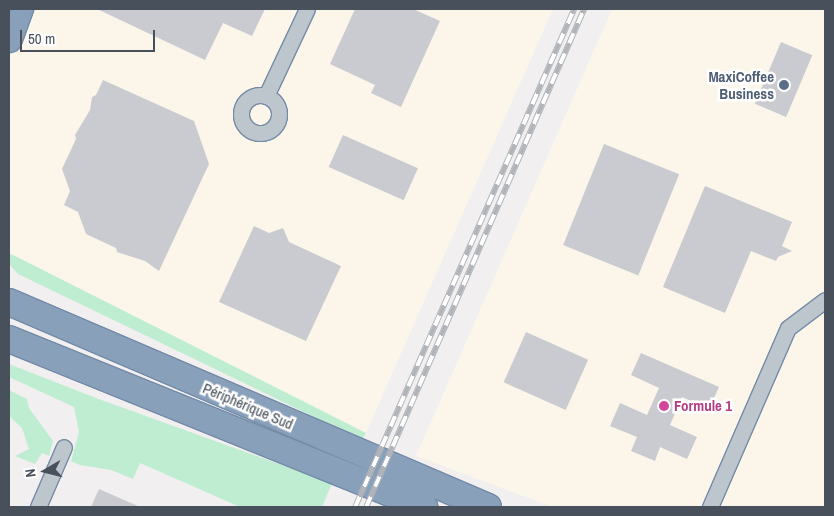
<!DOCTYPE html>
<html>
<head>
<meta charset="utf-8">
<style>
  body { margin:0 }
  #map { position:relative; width:834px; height:516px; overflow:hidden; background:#f1efef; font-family:"Archivo Narrow",sans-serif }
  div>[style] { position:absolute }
  .commercial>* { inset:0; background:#fbf6e9 }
  .green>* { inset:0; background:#bfedd2 }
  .building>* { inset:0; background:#c9cbd1; transform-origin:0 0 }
  .roads { filter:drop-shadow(1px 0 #748ba7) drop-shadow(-1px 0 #748ba7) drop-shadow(0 1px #748ba7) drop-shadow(0 -1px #748ba7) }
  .street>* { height:15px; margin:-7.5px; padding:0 7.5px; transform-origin:7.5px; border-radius:7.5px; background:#bec6cd }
  .street>.ring { margin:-7.5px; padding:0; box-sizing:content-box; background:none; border:15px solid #bec6cd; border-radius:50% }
  .highway>* { height:26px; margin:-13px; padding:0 13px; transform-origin:13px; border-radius:13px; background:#89a0bb }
  .rail>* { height:5.5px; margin-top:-2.75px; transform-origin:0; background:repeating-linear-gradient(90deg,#fff 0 11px,#b1b4b9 0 22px); box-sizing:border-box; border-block:1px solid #b1b4b9 }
  .dots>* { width:14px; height:14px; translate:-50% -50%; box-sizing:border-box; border:2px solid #fff; border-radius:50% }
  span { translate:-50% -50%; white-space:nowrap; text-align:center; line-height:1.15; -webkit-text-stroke:5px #fff; paint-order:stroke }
  .service-label { font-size:15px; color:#4e5e75; font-weight:700 }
  .right { translate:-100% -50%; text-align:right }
  .street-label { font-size:15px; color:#48515b }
  .hotel-label { font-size:15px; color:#b23c85; font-weight:700 }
  .left { translate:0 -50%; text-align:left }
  .frame { position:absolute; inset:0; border:10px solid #48515b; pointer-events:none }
  .north { position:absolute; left:20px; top:446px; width:50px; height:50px; -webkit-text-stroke:4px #fff; paint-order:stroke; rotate:262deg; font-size:14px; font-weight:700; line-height:20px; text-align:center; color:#48515b }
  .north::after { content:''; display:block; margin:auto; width:18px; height:22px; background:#48515b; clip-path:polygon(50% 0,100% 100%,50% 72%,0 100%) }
  .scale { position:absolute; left:20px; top:30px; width:135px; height:22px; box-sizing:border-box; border:2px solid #48515b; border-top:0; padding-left:6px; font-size:15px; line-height:18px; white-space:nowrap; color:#48515b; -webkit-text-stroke:4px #fff; paint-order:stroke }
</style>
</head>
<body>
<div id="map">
  <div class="commercial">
    <i style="clip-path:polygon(9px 9px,553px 9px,366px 433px,9px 253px)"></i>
    <i style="clip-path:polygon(612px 9px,825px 9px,825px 507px,553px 507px,416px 456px)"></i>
  </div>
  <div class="green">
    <i style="clip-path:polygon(9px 253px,366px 433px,362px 440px,18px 274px,9px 264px)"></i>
    <i style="clip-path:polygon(9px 364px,96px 398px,332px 483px,322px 507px,240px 507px,140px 463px,133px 479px,111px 470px,80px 465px,71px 461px,79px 432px,74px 407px,9px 377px)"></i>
    <i style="clip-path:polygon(9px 390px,27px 399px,29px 408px,53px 441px,49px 456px,42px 453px,35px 464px,15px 456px,29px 449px,22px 428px,9px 416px)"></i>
  </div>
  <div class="building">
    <i style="clip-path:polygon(97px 9px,265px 9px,252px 36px,223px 23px,205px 60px)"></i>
    <i style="clip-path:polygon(355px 9px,413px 9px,440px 21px,401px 107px,371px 93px,375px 85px,330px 64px)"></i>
    <i style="left:781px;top:42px;width:34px;height:67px;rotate:23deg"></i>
    <i style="clip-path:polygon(103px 80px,194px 121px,209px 164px,159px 271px,145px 261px,117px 252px,116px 248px,86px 234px,78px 212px,64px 205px,70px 191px,62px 169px,76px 139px,75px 135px,90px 110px,92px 97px,96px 95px)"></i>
    <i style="left:343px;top:135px;width:82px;height:35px;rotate:24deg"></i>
    <i style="left:604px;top:144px;width:81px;height:109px;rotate:22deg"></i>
    <i style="clip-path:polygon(705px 186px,792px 222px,782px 246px,792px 251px,778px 257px,776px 261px,751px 251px,725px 313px,663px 287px)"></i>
    <i style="clip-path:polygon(254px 226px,269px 233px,283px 228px,289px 242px,341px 266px,306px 341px,219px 302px)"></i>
    <i style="left:526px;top:332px;width:68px;height:55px;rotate:24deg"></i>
    <i style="clip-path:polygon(641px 353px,719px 387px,709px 409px,682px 397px,670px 425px,697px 437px,687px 459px,660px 447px,655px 461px,631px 451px,637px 437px,610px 426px,620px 403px,647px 415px,659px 388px,631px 375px)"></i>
    <i style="clip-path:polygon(99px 489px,140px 507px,91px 507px)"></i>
  </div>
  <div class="roads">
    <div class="street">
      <i class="ring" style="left:241px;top:95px;width:23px;height:23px"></i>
      <i style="left:266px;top:96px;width:96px;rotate:-64.8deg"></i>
      <i style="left:38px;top:507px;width:65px;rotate:-66.6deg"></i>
      <i style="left:710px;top:507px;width:195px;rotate:-66.5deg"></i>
      <i style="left:788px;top:328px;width:46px;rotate:-37.1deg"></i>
    </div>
    <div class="highway">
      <i style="left:9px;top:39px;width:32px;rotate:-70deg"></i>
      <i style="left:9px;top:302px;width:521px;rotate:23.17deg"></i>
      <i style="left:9px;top:339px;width:448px;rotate:22deg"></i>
    </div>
  </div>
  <div class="rail">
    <i style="left:355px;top:507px;width:544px;rotate:-66.26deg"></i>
    <i style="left:366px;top:507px;width:544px;rotate:-66.36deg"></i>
  </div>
  <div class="dots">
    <i style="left:784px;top:85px;background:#5c6f8a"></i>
    <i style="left:664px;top:406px;background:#d1479c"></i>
  </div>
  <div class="service-label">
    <span class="right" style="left:774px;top:85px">MaxiCoffee<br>Business</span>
  </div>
  <div class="street-label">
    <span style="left:248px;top:406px;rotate:23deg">Périphérique Sud</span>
  </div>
  <div class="hotel-label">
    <span class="left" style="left:674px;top:406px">Formule 1</span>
  </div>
  <div class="frame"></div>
  <div class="north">N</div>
  <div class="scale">50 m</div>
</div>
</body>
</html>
